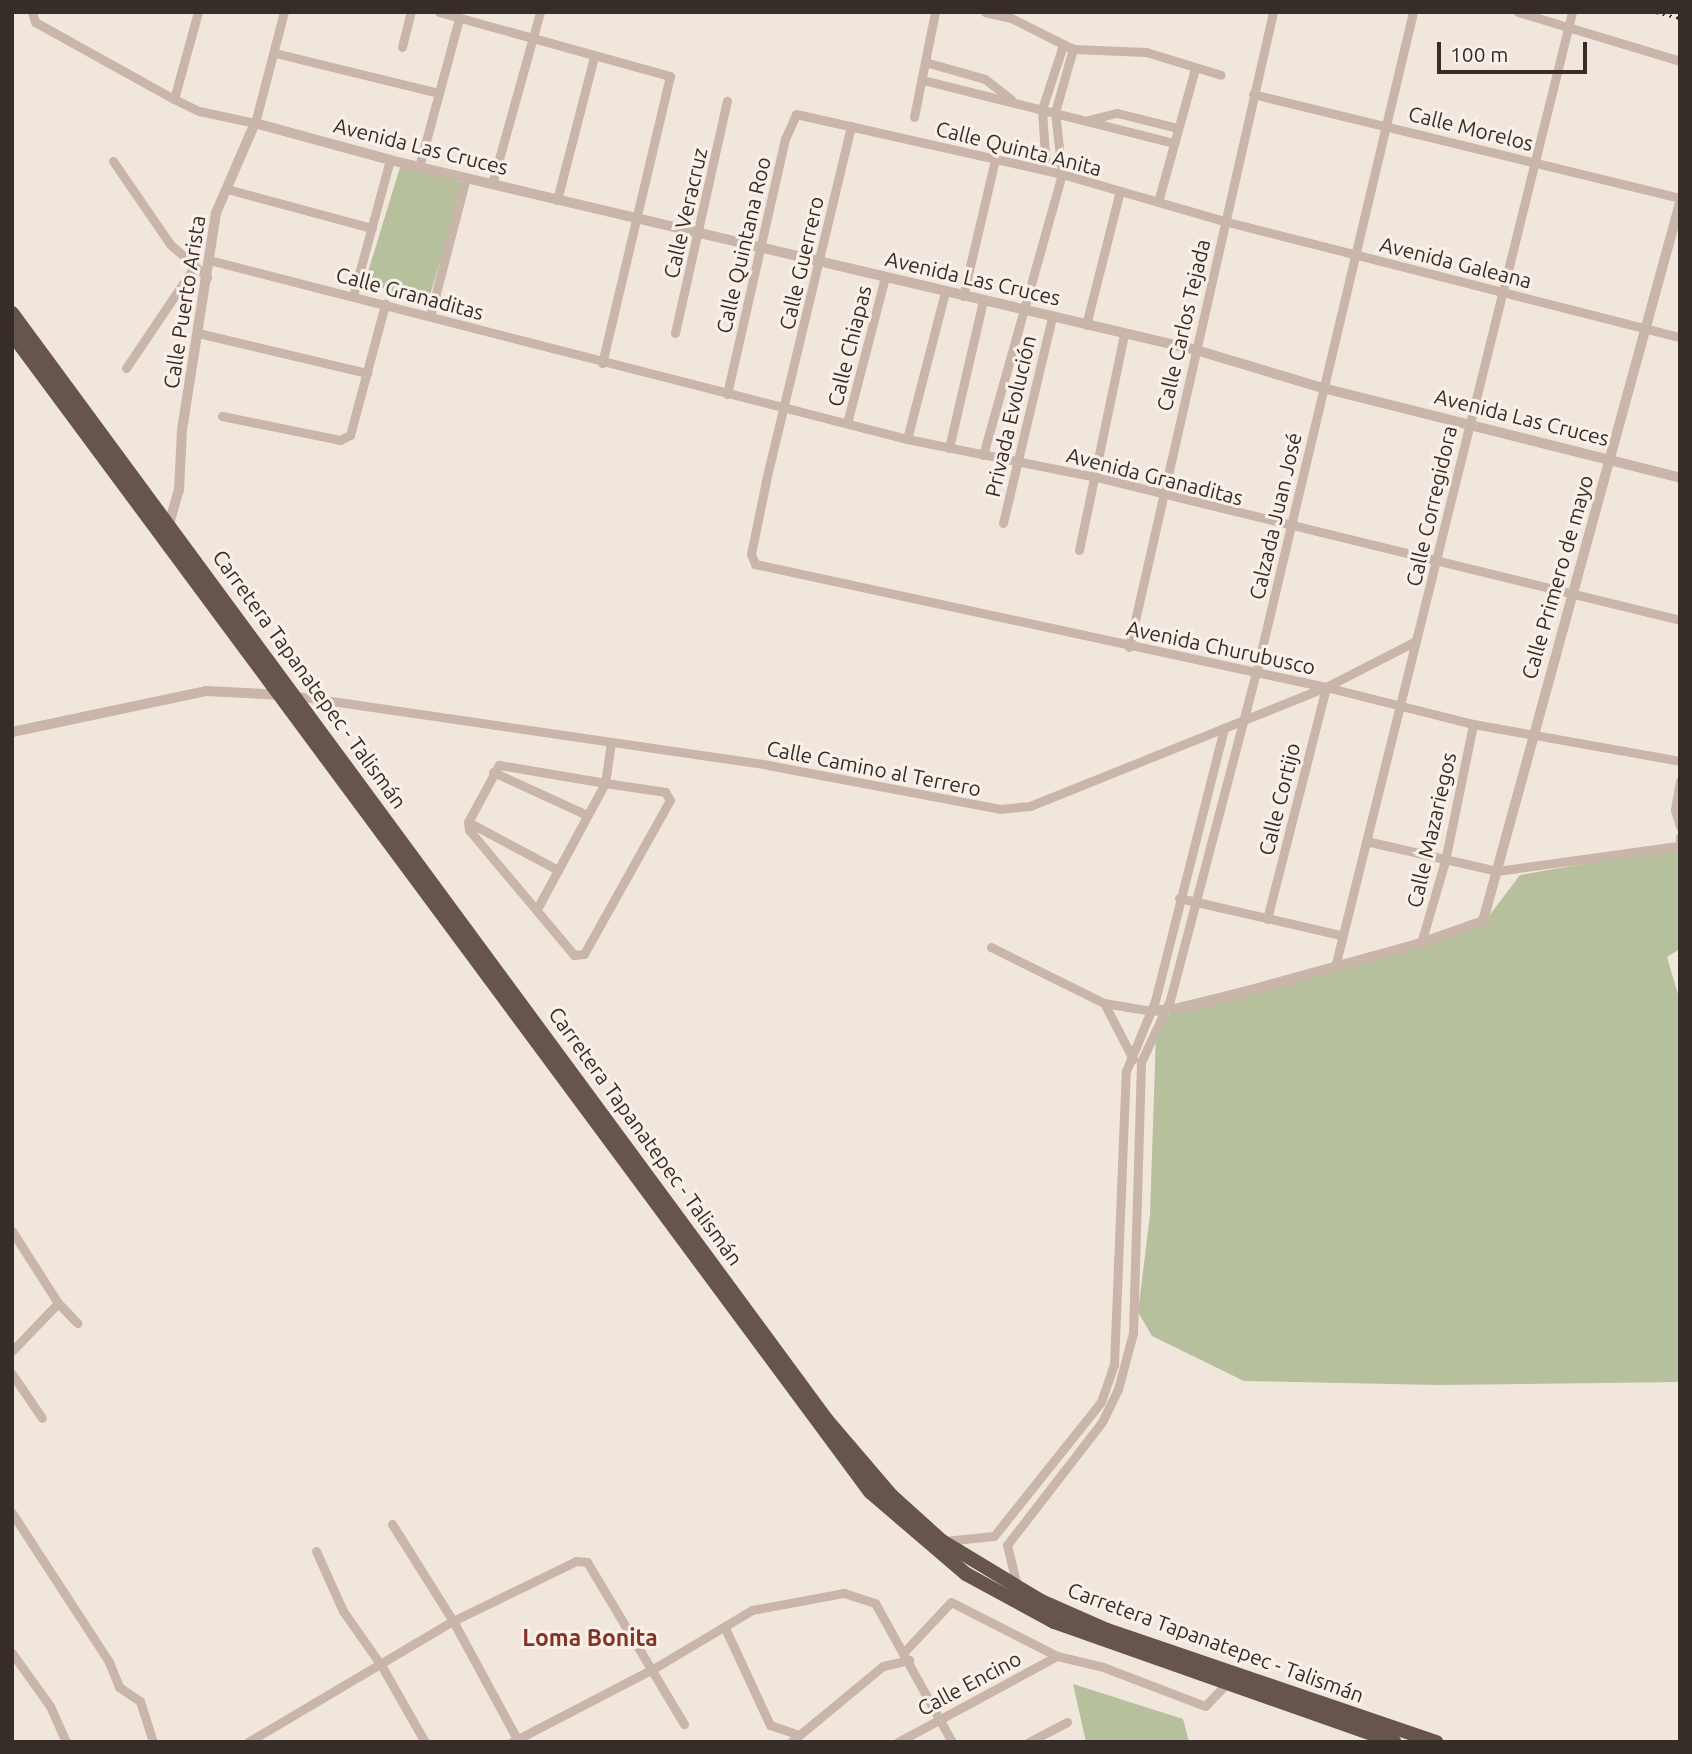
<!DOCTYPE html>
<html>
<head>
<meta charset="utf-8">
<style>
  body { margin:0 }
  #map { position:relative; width:1692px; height:1754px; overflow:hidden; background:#f1e6dc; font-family:Ubuntu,sans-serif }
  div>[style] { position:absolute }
  .green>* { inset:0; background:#b6c09d; transform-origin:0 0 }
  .minor>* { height:9px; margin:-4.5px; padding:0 4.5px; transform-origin:4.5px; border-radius:4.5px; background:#c9b5a9 }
  .tertiary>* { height:10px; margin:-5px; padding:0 5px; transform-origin:5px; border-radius:5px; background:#c9b5a9 }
  .trunk>* { height:14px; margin:-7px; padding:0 7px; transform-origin:7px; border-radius:7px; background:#67544d }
  .rail>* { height:2.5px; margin-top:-1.25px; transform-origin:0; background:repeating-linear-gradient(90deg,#362c28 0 2px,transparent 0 7px) }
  span { translate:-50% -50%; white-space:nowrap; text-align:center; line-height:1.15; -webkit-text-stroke:6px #f9f0e9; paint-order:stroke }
  .street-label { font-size:21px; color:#362c28 }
  .neighbourhood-label { font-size:23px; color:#823525; font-weight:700 }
  .frame { position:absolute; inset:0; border:14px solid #362c28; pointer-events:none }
  .scale { position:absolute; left:1437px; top:42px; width:150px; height:32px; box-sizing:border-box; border:4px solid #362c28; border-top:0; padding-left:9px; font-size:21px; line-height:24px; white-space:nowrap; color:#362c28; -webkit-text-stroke:5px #f9f0e9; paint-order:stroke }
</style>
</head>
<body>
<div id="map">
  <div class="green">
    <i style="left:401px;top:164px;width:66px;height:124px;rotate:17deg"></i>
    <i style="clip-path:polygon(1669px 849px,1680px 854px,1680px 949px,1667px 957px,1680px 1001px,1680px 1382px,1438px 1385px,1244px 1381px,1152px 1336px,1138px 1312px,1150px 1215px,1156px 1033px,1178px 1003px,1345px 962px,1489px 916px,1520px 875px)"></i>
    <i style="clip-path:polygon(1073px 1684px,1183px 1719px,1189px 1742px,1086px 1742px)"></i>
  </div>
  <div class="minor">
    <i style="left:32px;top:12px;width:10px;rotate:73deg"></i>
    <i style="left:35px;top:22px;width:159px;rotate:29deg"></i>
    <i style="left:174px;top:99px;width:28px;rotate:26deg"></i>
    <i style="left:199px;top:111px;width:57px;rotate:12.1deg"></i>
    <i style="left:255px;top:123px;width:115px;rotate:-75.4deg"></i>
    <i style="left:439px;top:12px;width:240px;rotate:15.5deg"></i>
    <i style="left:670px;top:76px;width:295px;rotate:103.3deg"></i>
    <i style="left:985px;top:12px;width:27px;rotate:13deg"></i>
    <i style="left:1011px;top:18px;width:69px;rotate:26.6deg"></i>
    <i style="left:1073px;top:49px;width:73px;rotate:2.4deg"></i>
    <i style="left:1146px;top:52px;width:78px;rotate:17deg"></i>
    <i style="left:1518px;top:12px;width:169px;rotate:16.8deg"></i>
    <i style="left:402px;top:47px;width:36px;rotate:-76deg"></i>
    <i style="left:275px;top:53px;width:169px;rotate:13.7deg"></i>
    <i style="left:925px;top:62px;width:62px;rotate:15.8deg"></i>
    <i style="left:985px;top:79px;width:33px;rotate:38deg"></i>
    <i style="left:923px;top:80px;width:259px;rotate:14.1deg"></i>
    <i style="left:1253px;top:94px;width:439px;rotate:13.7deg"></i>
    <i style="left:174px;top:99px;width:90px;rotate:-74.6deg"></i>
    <i style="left:914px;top:117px;width:107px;rotate:-78.7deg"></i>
    <i style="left:1088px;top:120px;width:30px;rotate:-14deg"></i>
    <i style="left:1117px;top:113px;width:63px;rotate:13.8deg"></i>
    <i style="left:851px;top:126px;width:365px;rotate:103.5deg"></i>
    <i style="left:766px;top:481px;width:75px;rotate:101.6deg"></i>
    <i style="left:751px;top:554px;width:11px;rotate:68deg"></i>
    <i style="left:755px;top:564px;width:584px;rotate:12.16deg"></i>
    <i style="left:1326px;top:687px;width:152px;rotate:14.1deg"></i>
    <i style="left:1473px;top:724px;width:210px;rotate:10.1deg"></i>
    <i style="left:113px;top:161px;width:101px;rotate:55.5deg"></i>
    <i style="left:170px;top:244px;width:50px;rotate:41.7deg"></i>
    <i style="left:419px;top:167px;width:153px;rotate:-74.9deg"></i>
    <i style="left:1046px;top:170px;width:61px;rotate:-93.8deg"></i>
    <i style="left:1042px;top:109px;width:67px;rotate:-71.8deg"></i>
    <i style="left:492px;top:184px;width:179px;rotate:-74.4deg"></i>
    <i style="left:227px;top:189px;width:150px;rotate:15.1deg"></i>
    <i style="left:557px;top:200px;width:148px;rotate:-75.5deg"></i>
    <i style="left:1158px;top:202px;width:138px;rotate:-74.5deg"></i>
    <i style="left:209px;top:260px;width:721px;rotate:14.38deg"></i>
    <i style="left:907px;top:439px;width:193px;rotate:11.4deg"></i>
    <i style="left:1096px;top:477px;width:601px;rotate:13.76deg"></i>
    <i style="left:353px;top:296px;width:141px;rotate:-74.8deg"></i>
    <i style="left:963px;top:296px;width:140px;rotate:-76.8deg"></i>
    <i style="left:430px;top:316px;width:143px;rotate:-75.4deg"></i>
    <i style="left:1086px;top:325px;width:138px;rotate:-75.8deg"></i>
    <i style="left:198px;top:333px;width:174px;rotate:13.3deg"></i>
    <i style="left:675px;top:333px;width:238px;rotate:-77.4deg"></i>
    <i style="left:126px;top:368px;width:122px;rotate:-56deg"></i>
    <i style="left:727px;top:394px;width:262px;rotate:-77.2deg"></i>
    <i style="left:785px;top:139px;width:27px;rotate:-66deg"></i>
    <i style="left:796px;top:114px;width:273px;rotate:12.7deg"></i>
    <i style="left:1062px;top:174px;width:169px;rotate:16.2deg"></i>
    <i style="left:1224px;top:221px;width:471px;rotate:14.3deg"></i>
    <i style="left:222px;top:416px;width:120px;rotate:11.5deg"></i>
    <i style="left:340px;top:440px;width:11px;rotate:-27deg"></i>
    <i style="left:350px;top:435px;width:136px;rotate:-75deg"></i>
    <i style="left:847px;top:423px;width:151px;rotate:-75.4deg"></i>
    <i style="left:907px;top:439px;width:152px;rotate:-75.5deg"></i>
    <i style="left:949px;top:448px;width:151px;rotate:-77deg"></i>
    <i style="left:983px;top:455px;width:292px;rotate:-74.3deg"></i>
    <i style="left:1062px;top:174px;width:62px;rotate:-96.4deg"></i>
    <i style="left:1055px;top:112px;width:66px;rotate:-74.1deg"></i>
    <i style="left:1003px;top:523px;width:212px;rotate:-76.6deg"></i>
    <i style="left:1079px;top:550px;width:221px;rotate:-78.2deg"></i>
    <i style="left:1129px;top:647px;width:651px;rotate:-77.22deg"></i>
    <i style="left:297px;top:696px;width:476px;rotate:8.3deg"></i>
    <i style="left:768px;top:765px;width:236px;rotate:10.7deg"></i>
    <i style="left:1000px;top:809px;width:30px;rotate:-6deg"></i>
    <i style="left:1030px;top:806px;width:319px;rotate:-21.9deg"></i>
    <i style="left:1326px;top:687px;width:101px;rotate:-27.1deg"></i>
    <i style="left:493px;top:772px;width:103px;rotate:24.6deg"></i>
    <i style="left:1680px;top:781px;width:29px;rotate:100deg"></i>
    <i style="left:1675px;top:810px;width:17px;rotate:73deg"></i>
    <i style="left:468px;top:822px;width:102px;rotate:28.1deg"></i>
    <i style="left:1680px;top:837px;width:16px;rotate:90deg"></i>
    <i style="left:1366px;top:841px;width:134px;rotate:12.9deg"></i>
    <i style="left:1497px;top:871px;width:182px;rotate:-7.9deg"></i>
    <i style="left:1179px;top:898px;width:166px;rotate:12.9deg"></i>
    <i style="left:537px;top:909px;width:143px;rotate:-61.6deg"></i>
    <i style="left:605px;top:783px;width:61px;rotate:8.5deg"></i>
    <i style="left:665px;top:792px;width:9px;rotate:58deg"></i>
    <i style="left:670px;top:800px;width:176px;rotate:119.2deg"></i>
    <i style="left:584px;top:954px;width:10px;rotate:174deg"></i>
    <i style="left:574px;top:955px;width:163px;rotate:-130deg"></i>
    <i style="left:469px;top:830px;width:8px;rotate:-97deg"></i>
    <i style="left:468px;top:822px;width:65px;rotate:-61.5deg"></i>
    <i style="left:499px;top:765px;width:108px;rotate:9.6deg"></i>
    <i style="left:605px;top:783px;width:40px;rotate:-81.5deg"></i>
    <i style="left:1267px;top:919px;width:239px;rotate:-75.7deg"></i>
    <i style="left:1421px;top:943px;width:85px;rotate:-73.7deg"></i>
    <i style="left:1445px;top:861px;width:140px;rotate:-78.4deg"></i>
    <i style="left:991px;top:947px;width:126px;rotate:26.4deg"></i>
    <i style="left:1104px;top:1003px;width:63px;rotate:62.6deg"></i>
    <i style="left:1335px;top:967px;width:984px;rotate:-76.06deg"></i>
    <i style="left:1104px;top:1003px;width:49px;rotate:9.5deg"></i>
    <i style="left:12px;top:1231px;width:85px;rotate:57.4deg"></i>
    <i style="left:58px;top:1303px;width:28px;rotate:46deg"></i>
    <i style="left:12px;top:1351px;width:66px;rotate:-46.2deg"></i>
    <i style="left:12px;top:1374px;width:53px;rotate:55.7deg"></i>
    <i style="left:12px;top:1513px;width:178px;rotate:56.9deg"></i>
    <i style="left:109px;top:1662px;width:27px;rotate:68deg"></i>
    <i style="left:119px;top:1687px;width:25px;rotate:34deg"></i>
    <i style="left:140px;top:1701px;width:43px;rotate:72.4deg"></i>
    <i style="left:392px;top:1524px;width:115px;rotate:57.8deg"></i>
    <i style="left:453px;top:1621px;width:134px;rotate:61.5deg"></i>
    <i style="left:945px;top:1541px;width:49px;rotate:-5.8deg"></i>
    <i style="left:994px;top:1536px;width:171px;rotate:-51.4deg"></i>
    <i style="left:1101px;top:1402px;width:39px;rotate:-71deg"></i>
    <i style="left:1114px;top:1365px;width:294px;rotate:-87.7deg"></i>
    <i style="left:1126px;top:1071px;width:76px;rotate:-67.5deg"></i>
    <i style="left:1155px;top:1001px;width:282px;rotate:-75.8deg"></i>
    <i style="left:316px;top:1551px;width:66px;rotate:65.8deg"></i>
    <i style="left:343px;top:1611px;width:66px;rotate:54.9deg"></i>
    <i style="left:381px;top:1665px;width:89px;rotate:60.3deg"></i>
    <i style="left:1017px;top:1586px;width:42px;rotate:-103.7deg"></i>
    <i style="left:1007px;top:1545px;width:155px;rotate:-52.3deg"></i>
    <i style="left:1102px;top:1422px;width:37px;rotate:-64deg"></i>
    <i style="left:1118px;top:1389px;width:58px;rotate:-75deg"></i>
    <i style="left:1133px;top:1333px;width:271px;rotate:-88.3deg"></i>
    <i style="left:1141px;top:1062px;width:68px;rotate:-64.9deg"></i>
    <i style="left:1170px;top:1000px;width:338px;rotate:-75.3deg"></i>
    <i style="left:1256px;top:673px;width:679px;rotate:-76.64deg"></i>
    <i style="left:725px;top:1628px;width:107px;rotate:65.1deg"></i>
    <i style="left:770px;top:1725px;width:31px;rotate:19deg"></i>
    <i style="left:905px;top:1651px;width:67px;rotate:-46.8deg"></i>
    <i style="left:951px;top:1602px;width:119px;rotate:27deg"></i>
    <i style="left:1057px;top:1656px;width:47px;rotate:13.4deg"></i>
    <i style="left:1103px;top:1667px;width:109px;rotate:20.9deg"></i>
    <i style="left:1205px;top:1706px;width:30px;rotate:-46deg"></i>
    <i style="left:12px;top:1653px;width:65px;rotate:54.4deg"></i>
    <i style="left:50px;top:1706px;width:39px;rotate:66deg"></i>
    <i style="left:248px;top:1742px;width:238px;rotate:-30.6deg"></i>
    <i style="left:453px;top:1621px;width:137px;rotate:-26deg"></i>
    <i style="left:576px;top:1561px;width:11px;rotate:5deg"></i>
    <i style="left:587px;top:1562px;width:189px;rotate:59.1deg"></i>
    <i style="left:512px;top:1742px;width:159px;rotate:-27.4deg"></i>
    <i style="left:653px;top:1669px;width:115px;rotate:-30.8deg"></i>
    <i style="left:752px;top:1610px;width:94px;rotate:-10.5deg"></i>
    <i style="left:844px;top:1593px;width:33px;rotate:18deg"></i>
    <i style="left:875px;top:1603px;width:159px;rotate:61deg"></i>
    <i style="left:791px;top:1742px;width:119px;rotate:-39.6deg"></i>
    <i style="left:883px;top:1666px;width:27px;rotate:-13deg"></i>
    <i style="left:898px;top:1742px;width:181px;rotate:-28.4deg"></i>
    <i style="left:1029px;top:1742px;width:43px;rotate:-27.8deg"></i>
  </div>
  <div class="tertiary">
    <i style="left:169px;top:524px;width:35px;rotate:-74deg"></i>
    <i style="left:179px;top:490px;width:60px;rotate:-87.1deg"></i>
    <i style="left:182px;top:430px;width:220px;rotate:-81.1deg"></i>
    <i style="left:216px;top:213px;width:98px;rotate:-66.6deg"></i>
    <i style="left:255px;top:123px;width:140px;rotate:15.3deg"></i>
    <i style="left:390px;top:160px;width:828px;rotate:13.26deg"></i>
    <i style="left:1196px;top:350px;width:133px;rotate:16.7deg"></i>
    <i style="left:1323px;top:388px;width:368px;rotate:14.1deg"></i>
    <i style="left:12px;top:732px;width:198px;rotate:-11.9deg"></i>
    <i style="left:206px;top:691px;width:78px;rotate:2.9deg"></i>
    <i style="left:1152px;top:1011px;width:37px;rotate:-6deg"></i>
    <i style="left:1189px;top:1007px;width:241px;rotate:-15.4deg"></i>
    <i style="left:1421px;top:943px;width:66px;rotate:-19.5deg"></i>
    <i style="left:1483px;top:921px;width:745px;rotate:-74.66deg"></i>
  </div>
  <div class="trunk">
    <i style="left:12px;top:313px;width:1375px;rotate:53.64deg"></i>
    <i style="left:827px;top:1420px;width:100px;rotate:49.5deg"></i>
    <i style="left:892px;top:1496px;width:67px;rotate:42deg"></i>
    <i style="left:942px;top:1541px;width:116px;rotate:31.2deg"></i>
    <i style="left:1041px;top:1601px;width:72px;rotate:23.7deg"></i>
    <i style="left:1107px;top:1630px;width:348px;rotate:18.8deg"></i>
    <i style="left:12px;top:334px;width:1441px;rotate:53.46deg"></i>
    <i style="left:870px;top:1492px;width:126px;rotate:40.5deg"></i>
    <i style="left:966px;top:1574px;width:100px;rotate:28.6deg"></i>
    <i style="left:1054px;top:1622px;width:361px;rotate:19.4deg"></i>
  </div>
  <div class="rail">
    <i style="left:1656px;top:12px;width:25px;rotate:14deg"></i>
  </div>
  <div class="street-label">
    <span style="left:1471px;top:128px;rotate:14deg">Calle Morelos</span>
    <span style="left:421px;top:146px;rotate:14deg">Avenida Las Cruces</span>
    <span style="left:1019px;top:148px;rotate:14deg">Calle Quinta Anita</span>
    <span style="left:685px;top:213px;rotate:-77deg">Calle Veracruz</span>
    <span style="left:743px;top:245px;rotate:-77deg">Calle Quintana Roo</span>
    <span style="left:1456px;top:262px;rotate:14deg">Avenida Galeana</span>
    <span style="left:801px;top:263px;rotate:-77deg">Calle Guerrero</span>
    <span style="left:973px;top:278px;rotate:13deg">Avenida Las Cruces</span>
    <span style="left:410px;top:293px;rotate:15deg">Calle Granaditas</span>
    <span style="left:184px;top:302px;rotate:-81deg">Calle Puerto Arista</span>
    <span style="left:1183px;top:325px;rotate:-77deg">Calle Carlos Tejada</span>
    <span style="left:849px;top:346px;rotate:-76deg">Calle Chiapas</span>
    <span style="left:1010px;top:416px;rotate:-77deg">Privada Evolución</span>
    <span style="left:1522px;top:417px;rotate:14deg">Avenida Las Cruces</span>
    <span style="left:1155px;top:476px;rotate:14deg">Avenida Granaditas</span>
    <span style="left:1431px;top:506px;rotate:-77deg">Calle Corregidora</span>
    <span style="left:1275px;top:516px;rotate:-77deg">Calzada Juan José</span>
    <span style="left:1557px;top:577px;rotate:-74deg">Calle Primero de mayo</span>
    <span style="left:1221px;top:647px;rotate:12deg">Avenida Churubusco</span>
    <span style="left:310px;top:679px;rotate:54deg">Carretera Tapanatepec - Talismán</span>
    <span style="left:874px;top:768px;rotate:11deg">Calle Camino al Terrero</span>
    <span style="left:1279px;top:799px;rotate:-76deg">Calle Cortijo</span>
    <span style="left:1431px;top:830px;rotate:-77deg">Calle Mazariegos</span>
    <span style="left:646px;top:1136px;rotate:54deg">Carretera Tapanatepec - Talismán</span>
    <span style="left:1216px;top:1642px;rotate:20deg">Carretera Tapanatepec - Talismán</span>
    <span style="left:969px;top:1683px;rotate:-28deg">Calle Encino</span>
  </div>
  <div class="neighbourhood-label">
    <span style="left:590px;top:1638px">Loma Bonita</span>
  </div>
  <div class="frame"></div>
  <div class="scale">100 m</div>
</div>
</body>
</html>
